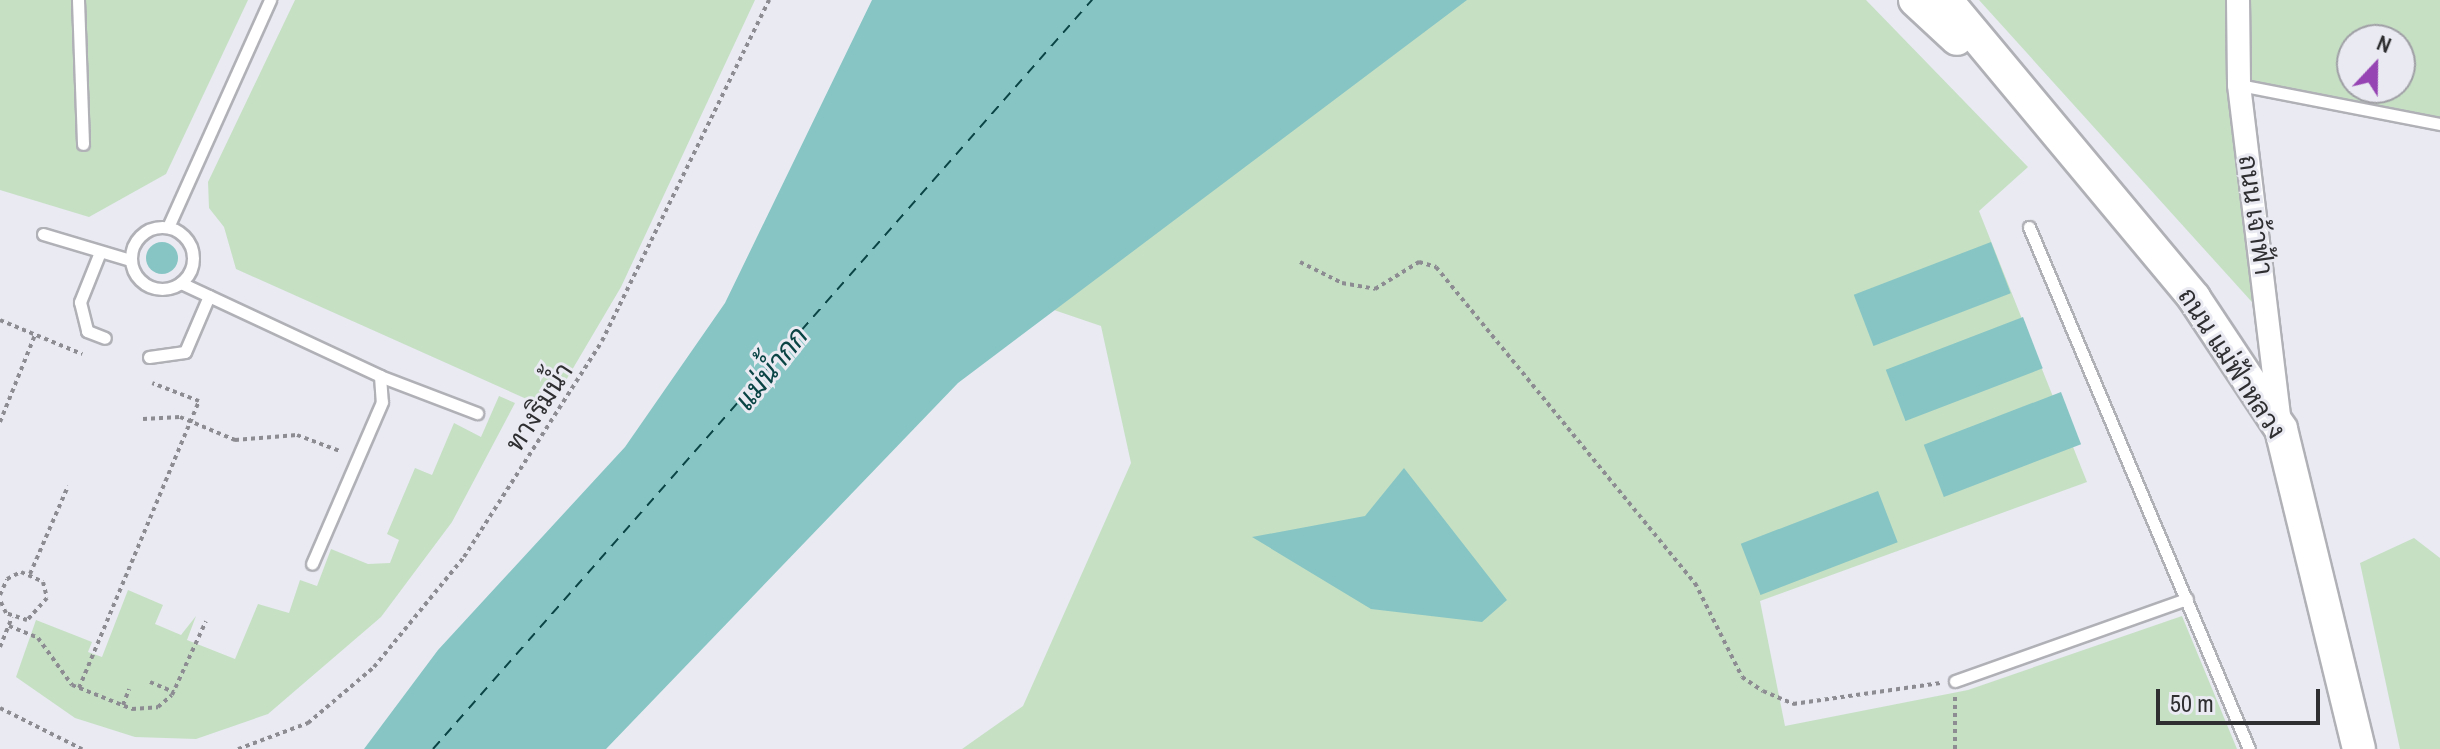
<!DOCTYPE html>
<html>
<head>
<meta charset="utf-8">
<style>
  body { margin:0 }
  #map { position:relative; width:2440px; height:749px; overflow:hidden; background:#e9eaf2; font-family:"Archivo Narrow",Sarabun,sans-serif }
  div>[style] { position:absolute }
  .green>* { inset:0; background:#c6e0c4 }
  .water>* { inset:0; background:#87c5c4; transform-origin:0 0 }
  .round { border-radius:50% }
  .ferry>* { height:2px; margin-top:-1px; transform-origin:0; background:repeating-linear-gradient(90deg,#0a4444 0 10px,transparent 0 18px) }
  .path>* { height:4px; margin-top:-2px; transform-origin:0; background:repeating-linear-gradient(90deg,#8c8c92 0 4px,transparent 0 8px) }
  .roads { filter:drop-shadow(2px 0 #b0b0b7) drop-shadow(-2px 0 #b0b0b7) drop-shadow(0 2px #b0b0b7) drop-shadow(0 -2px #b0b0b7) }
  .lane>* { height:11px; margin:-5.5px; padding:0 5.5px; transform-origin:5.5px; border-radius:5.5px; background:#fff }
  .lane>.ring { margin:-5.5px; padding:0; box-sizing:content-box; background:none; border:11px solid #fff; border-radius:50% }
  .street>* { height:22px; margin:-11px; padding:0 11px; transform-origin:11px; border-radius:11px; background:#fff }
  .secondary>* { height:32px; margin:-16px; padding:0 16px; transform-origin:16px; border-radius:16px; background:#fff }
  span { translate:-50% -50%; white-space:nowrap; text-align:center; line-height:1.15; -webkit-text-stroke:6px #e9eaf2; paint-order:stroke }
  .street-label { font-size:26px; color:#2f2f32 }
  .water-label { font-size:28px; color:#0a4444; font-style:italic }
  .north { position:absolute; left:2336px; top:24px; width:80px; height:80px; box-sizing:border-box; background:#e9eaf2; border:2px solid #9f9fa5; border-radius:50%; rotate:22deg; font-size:22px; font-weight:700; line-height:32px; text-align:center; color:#2f2f32 }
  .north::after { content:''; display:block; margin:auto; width:28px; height:36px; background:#9644b3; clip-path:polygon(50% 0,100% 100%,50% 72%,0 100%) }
  .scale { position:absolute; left:2156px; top:689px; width:164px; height:36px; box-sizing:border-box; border:4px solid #2f2f32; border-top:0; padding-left:10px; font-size:24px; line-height:28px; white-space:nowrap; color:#2f2f32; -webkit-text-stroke:6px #e9eaf2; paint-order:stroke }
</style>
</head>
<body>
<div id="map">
  <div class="green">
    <i style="clip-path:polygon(0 0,248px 0,166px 174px,89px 217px,0 190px)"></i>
    <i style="clip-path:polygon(295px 0,755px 0,621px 287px,549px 409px,236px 269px,224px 227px,209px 208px,208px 182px)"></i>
    <i style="clip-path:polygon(1327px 0,1866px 0,2028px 167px,1979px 211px,2087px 482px,1760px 601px,1785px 726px,1968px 690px,2182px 616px,2237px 749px,962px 749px,1023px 706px,1131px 463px,1101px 326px,1054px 310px,1169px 203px)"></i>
    <i style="clip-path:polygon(evenodd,1979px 0,2440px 0,2440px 124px,2239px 85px,2270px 322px,1979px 0,2352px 40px,2400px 40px,2400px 88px,2352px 88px,2352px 40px)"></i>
    <i style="clip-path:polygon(499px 396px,515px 403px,452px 522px,381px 617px,268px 714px,196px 739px,135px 737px,75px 718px,16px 677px,36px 620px,92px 642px,88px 652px,102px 657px,128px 590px,163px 605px,155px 624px,181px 635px,196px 616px,187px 640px,235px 659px,258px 604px,289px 613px,300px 580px,317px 586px,331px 549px,368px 564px,390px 563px,399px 540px,387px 534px,415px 468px,432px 475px,454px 423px,481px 437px)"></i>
    <i style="clip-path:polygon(2414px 538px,2440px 558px,2440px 749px,2400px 749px,2360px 563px)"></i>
  </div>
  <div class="water">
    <i style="clip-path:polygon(872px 0,1467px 0,958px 383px,606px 749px,364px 749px,438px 650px,625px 447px,725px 303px)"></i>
    <i class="round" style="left:146px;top:242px;width:32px;height:32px"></i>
    <i style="left:1991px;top:242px;width:55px;height:147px;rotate:69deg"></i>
    <i style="left:2023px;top:317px;width:55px;height:147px;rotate:69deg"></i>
    <i style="left:2061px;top:392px;width:56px;height:147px;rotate:69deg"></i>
    <i style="clip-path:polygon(1404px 468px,1507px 600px,1482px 622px,1371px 609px,1252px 537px,1365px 516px)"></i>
    <i style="left:1878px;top:491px;width:55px;height:147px;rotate:69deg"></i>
  </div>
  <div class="ferry">
    <i style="left:433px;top:749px;width:998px;rotate:-48.66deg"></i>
  </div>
  <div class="path">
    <i style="left:1300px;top:262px;width:47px;rotate:26.6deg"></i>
    <i style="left:1342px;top:283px;width:34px;rotate:10deg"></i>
    <i style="left:1375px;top:289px;width:52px;rotate:-31.5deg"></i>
    <i style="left:1419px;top:262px;width:18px;rotate:16deg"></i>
    <i style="left:1436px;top:267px;width:409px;rotate:50.7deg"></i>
    <i style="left:1695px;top:583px;width:105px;rotate:63.4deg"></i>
    <i style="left:1742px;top:677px;width:25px;rotate:34deg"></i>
    <i style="left:1763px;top:691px;width:33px;rotate:23deg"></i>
    <i style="left:1793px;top:704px;width:149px;rotate:-8.1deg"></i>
    <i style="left:0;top:320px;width:89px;rotate:22.5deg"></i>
    <i style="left:143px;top:419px;width:37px;rotate:-3deg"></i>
    <i style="left:180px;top:417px;width:60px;rotate:22.7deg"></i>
    <i style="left:235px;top:440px;width:62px;rotate:-4.6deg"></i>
    <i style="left:297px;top:435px;width:46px;rotate:20.4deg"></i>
    <i style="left:0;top:422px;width:94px;rotate:-68.1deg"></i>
    <i style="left:30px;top:574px;width:96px;rotate:-66.6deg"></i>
    <i style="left:0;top:595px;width:17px;rotate:-66deg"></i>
    <i style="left:7px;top:579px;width:16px;rotate:-27deg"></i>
    <i style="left:21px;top:572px;width:24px;rotate:24deg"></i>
    <i style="left:43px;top:582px;width:16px;rotate:76deg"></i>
    <i style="left:47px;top:598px;width:30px;rotate:132deg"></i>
    <i style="left:27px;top:620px;width:22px;rotate:-162deg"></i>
    <i style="left:6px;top:613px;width:14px;rotate:-115deg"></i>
    <i style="left:9px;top:626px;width:31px;rotate:22deg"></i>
    <i style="left:38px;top:638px;width:58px;rotate:54.1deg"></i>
    <i style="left:72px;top:685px;width:65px;rotate:21.8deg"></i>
    <i style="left:132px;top:709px;width:26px;rotate:-4deg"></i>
    <i style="left:158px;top:707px;width:18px;rotate:-41deg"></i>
    <i style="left:172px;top:695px;width:81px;rotate:-65.3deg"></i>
    <i style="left:0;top:647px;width:32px;rotate:-68deg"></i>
    <i style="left:150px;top:682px;width:26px;rotate:23deg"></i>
    <i style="left:79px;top:688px;width:311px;rotate:-67.3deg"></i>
    <i style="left:199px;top:401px;width:50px;rotate:-159deg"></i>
    <i style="left:123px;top:705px;width:17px;rotate:-69deg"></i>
    <i style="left:0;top:708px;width:92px;rotate:26.6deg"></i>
    <i style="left:238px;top:749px;width:75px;rotate:-20.4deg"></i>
    <i style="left:308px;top:723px;width:87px;rotate:-40.3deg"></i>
    <i style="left:374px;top:667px;width:142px;rotate:-50.7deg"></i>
    <i style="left:464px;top:557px;width:256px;rotate:-57.4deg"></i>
    <i style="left:602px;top:341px;width:380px;rotate:-63.9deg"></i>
    <i style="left:1955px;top:749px;width:54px;rotate:-90deg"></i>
  </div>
  <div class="roads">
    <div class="lane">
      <i style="left:78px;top:0;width:144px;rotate:88deg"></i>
      <i style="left:2239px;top:85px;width:205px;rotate:11deg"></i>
      <i class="ring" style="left:131px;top:227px;width:51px;height:51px"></i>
      <i style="left:168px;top:227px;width:249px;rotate:-65.8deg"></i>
      <i style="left:2029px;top:227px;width:566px;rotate:67.15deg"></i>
      <i style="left:43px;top:234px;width:91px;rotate:16.6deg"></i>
      <i style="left:100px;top:252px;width:54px;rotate:111.8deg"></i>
      <i style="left:80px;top:302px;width:30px;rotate:76deg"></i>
      <i style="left:87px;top:331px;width:19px;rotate:21deg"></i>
      <i style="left:181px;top:283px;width:220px;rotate:25deg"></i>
      <i style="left:380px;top:376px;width:26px;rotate:86deg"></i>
      <i style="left:382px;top:402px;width:176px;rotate:113.4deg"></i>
      <i style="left:149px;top:357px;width:36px;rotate:-8deg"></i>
      <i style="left:185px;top:352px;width:61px;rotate:-66.8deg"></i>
      <i style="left:380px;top:376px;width:104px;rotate:20.9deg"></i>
      <i style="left:1955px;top:681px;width:246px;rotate:-19.5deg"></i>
    </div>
    <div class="street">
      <i style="left:2238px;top:0;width:85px;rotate:89.3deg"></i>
      <i style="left:2239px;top:85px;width:341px;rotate:83.1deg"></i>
    </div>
    <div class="secondary">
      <i style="left:1915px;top:0;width:57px;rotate:42.9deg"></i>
      <i style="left:1946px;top:0;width:388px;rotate:50.2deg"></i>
      <i style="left:2194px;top:298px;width:157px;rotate:56.4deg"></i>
      <i style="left:2281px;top:429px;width:329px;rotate:76.3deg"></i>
    </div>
  </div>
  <div class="street-label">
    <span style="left:2256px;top:215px;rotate:82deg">ถนน เจ้าฟ้า</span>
    <span style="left:2232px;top:363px;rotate:57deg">ถนน แม่ฟ้าหลวง</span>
    <span style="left:539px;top:407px;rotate:-57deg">ทางริมน้ำ</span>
  </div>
  <div class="water-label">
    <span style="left:771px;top:368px;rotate:-51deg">แม่น้ำกก</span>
  </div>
  <div class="north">N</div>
  <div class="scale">50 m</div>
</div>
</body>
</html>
